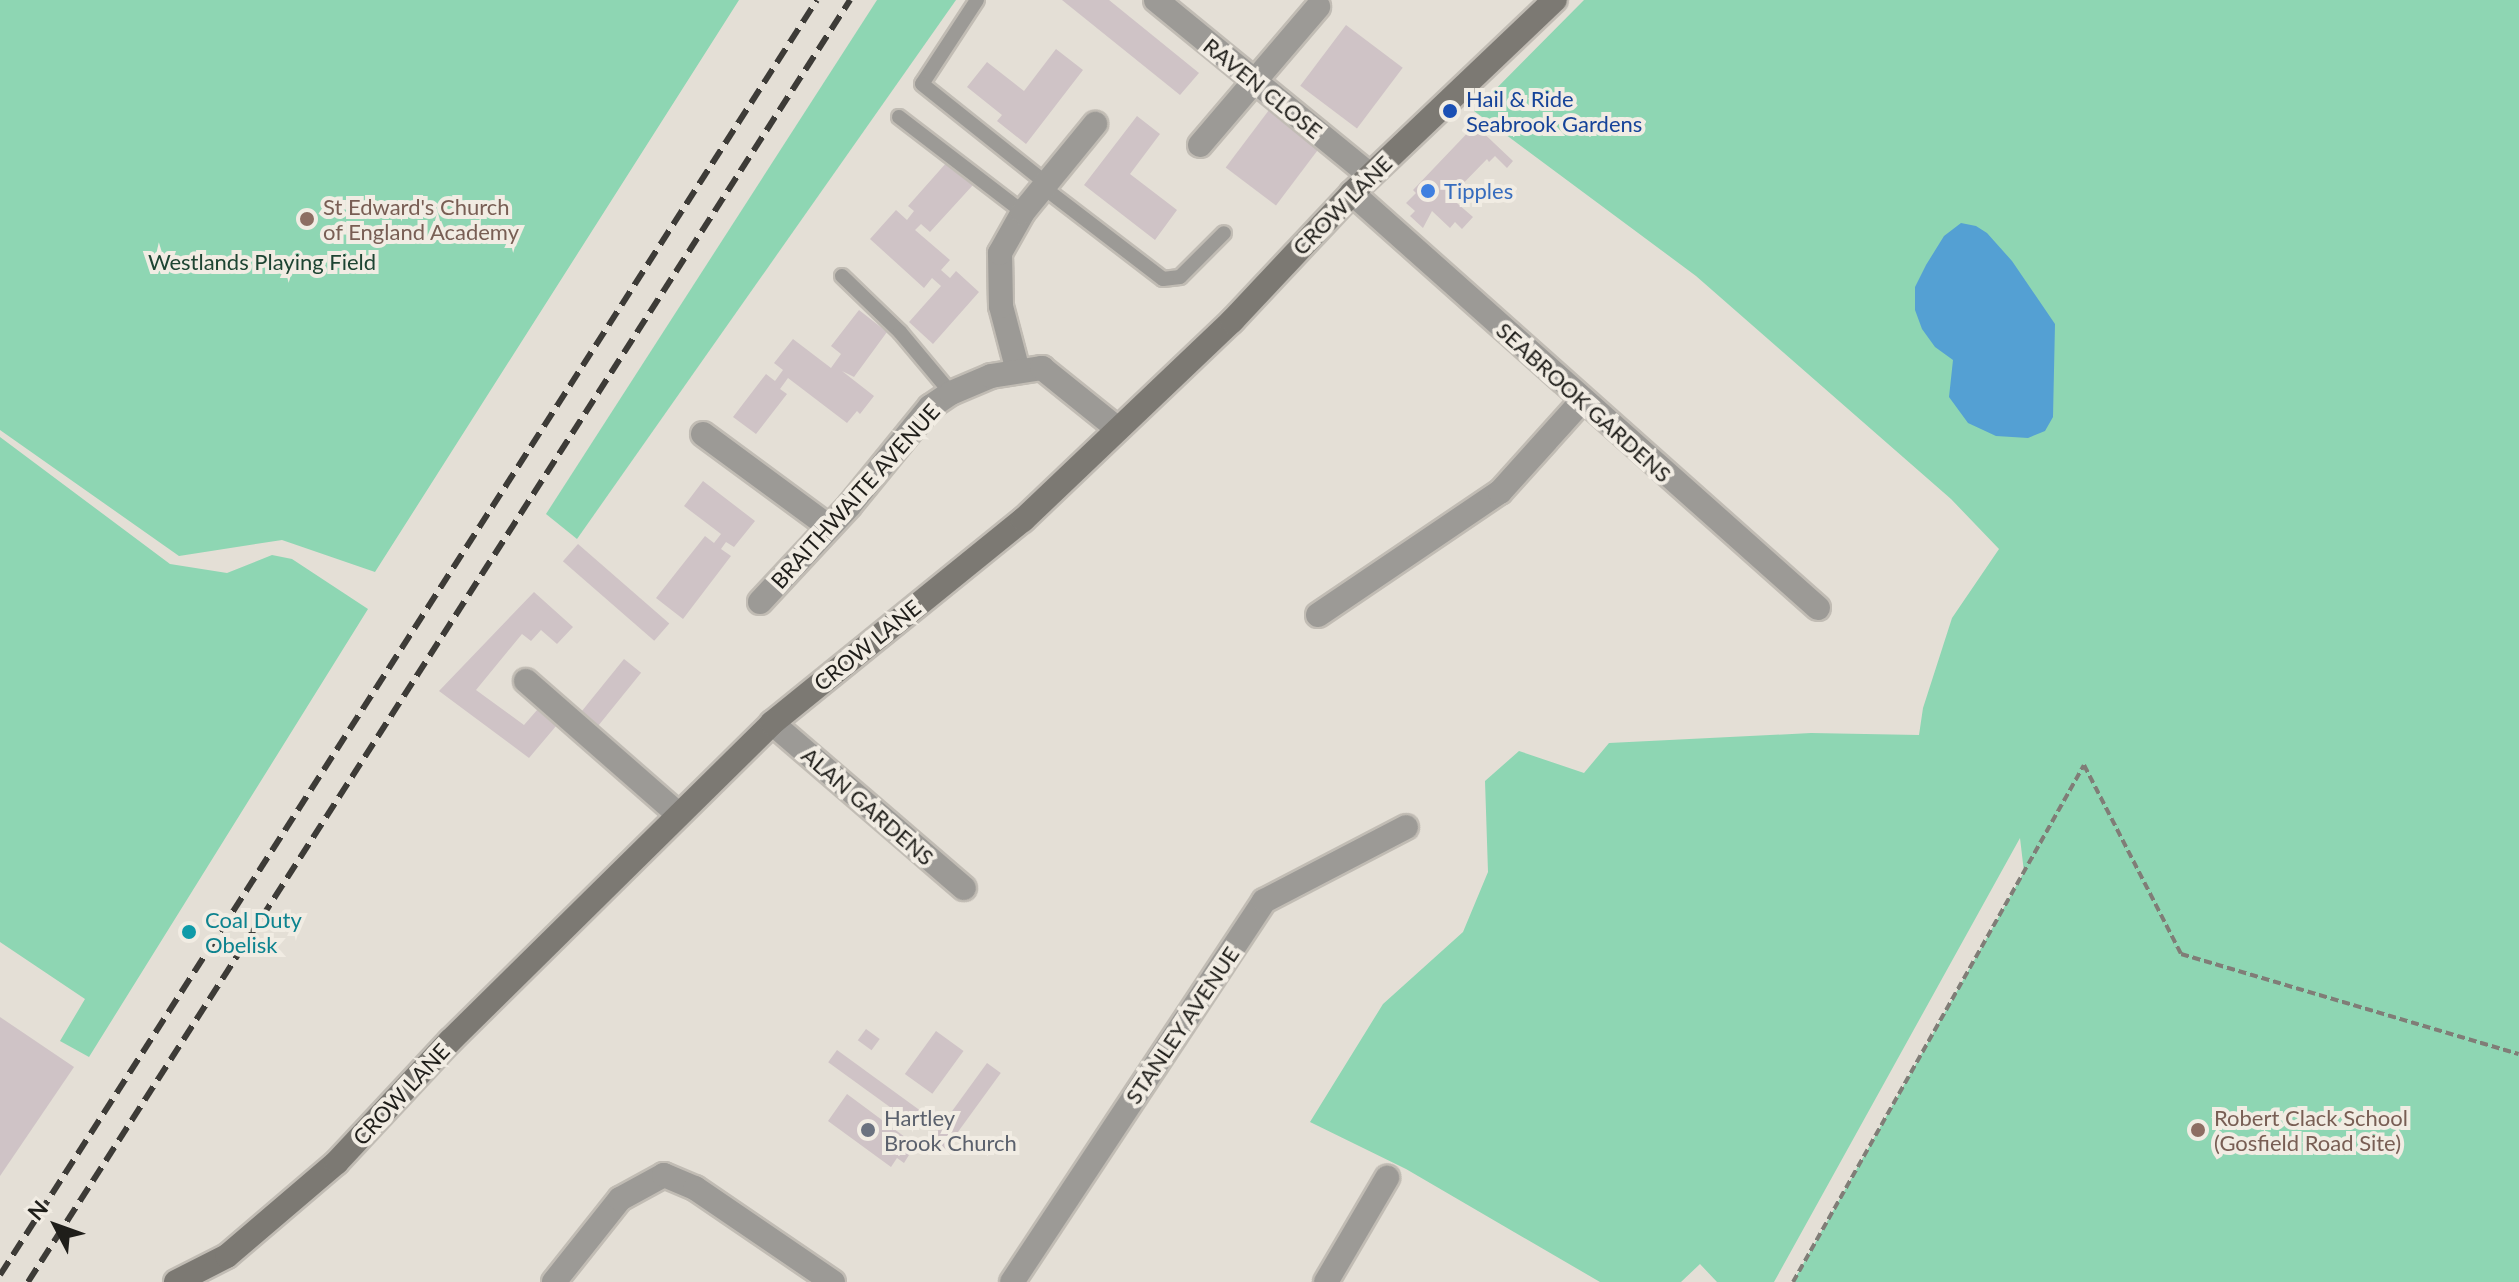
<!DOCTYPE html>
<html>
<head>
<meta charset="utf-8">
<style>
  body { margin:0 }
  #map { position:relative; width:2519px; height:1282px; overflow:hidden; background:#e4dfd6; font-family:Lato,sans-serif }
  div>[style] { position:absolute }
  .green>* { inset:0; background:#8ed6b3 }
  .water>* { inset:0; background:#54a0d3 }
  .building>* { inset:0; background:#cfc3c6; transform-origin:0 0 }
  .path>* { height:4px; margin-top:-2px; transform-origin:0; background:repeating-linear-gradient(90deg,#807d77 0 8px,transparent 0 12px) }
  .roads { filter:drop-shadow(2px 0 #c1bcb4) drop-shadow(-2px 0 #c1bcb4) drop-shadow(0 2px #c1bcb4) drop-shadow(0 -2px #c1bcb4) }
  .lane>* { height:14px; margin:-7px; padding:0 7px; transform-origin:7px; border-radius:7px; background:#9c9a96 }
  .street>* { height:24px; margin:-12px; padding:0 12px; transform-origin:12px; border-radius:12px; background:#9c9a96 }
  .secondary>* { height:24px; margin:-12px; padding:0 12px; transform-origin:12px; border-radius:12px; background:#7c7973 }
  .rail>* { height:6px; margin-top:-3px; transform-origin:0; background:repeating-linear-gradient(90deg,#3d3b37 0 16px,transparent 0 24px) }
  .dots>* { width:22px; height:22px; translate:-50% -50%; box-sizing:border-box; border:4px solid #f1ece3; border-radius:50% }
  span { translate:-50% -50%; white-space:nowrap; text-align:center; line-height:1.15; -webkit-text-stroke:8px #f1ece3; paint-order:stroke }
  .street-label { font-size:22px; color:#1f1e1a }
  .transit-label { font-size:22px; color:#164399 }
  .left { translate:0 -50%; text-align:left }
  .shop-label { font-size:22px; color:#366cbe }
  .education-label { font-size:22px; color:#785e54 }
  .park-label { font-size:22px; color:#1d4432 }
  .culture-label { font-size:22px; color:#0d838f }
  .worship-label { font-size:22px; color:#5b616d }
  .north { position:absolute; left:16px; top:1186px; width:80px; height:80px; -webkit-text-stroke:6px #f1ece3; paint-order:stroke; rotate:311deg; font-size:22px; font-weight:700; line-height:32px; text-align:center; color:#1f1e1a }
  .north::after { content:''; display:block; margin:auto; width:28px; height:36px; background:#1f1e1a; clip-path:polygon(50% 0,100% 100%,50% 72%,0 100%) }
</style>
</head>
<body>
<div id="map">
  <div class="green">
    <i style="clip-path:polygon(0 0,739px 0,375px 572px,282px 540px,179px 556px,0 430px)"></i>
    <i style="clip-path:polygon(877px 0,956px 0,577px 539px,546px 514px)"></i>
    <i style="clip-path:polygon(1584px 0,2519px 0,2519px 1282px,1793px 1282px,2024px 872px,2020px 838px,1774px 1282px,1717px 1282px,1700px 1264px,1681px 1282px,1600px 1282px,1406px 1169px,1310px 1122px,1383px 1004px,1463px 932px,1488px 872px,1485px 781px,1519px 751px,1584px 773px,1609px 743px,1811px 733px,1919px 735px,1923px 708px,1952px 618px,1999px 549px,1951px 499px,1696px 276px,1474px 111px)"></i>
    <i style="clip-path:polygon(0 437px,170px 564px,227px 573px,272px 555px,292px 559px,368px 609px,89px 1057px,60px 1041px,85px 999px,0 942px)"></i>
  </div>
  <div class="water">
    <i style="clip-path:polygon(1961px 223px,1976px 226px,1987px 233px,2012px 261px,2055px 324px,2053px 417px,2045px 431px,2028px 438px,1996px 436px,1968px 423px,1949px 397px,1953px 360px,1935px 347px,1922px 329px,1915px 310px,1915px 287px,1926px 265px,1944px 236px)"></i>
  </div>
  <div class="building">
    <i style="clip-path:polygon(1062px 0,1109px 0,1199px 73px,1180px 95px)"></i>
    <i style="left:1346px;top:25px;width:71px;height:76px;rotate:37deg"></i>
    <i style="clip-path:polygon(1056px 49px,1083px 70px,1026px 144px,997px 121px,1002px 115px,967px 87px,987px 62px,1024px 91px)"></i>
    <i style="left:1269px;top:110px;width:63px;height:72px;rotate:37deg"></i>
    <i style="clip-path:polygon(1137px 116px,1160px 134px,1130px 174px,1177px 210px,1155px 240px,1084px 185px)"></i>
    <i style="clip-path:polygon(1475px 125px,1513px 161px,1507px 168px,1495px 156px,1489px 162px,1487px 159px,1450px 197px,1473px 217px,1462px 229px,1455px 222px,1450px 228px,1432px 211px,1423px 228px,1410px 216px,1415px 211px,1406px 203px,1416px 193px,1413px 190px)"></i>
    <i style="clip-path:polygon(947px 162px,973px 185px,930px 232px,921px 224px,915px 230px,950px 260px,941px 270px,950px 278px,956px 271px,979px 292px,933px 344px,909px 322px,941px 286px,932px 278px,924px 288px,870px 239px,896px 210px,907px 220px,914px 211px,908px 206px)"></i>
    <i style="clip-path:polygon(859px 310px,887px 332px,854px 377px,842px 371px,874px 396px,860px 414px,857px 411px,847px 423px,788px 378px,780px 389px,787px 394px,756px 434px,733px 417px,766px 374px,775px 381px,783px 370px,774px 363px,793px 339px,831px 368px,841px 354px,831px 346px)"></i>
    <i style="clip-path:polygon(703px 481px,755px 521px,734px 547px,726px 542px,721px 549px,731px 556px,683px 619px,656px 598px,705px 536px,714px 543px,721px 534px,684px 506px)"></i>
    <i style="left:578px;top:544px;width:121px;height:23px;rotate:41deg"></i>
    <i style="clip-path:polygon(534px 592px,573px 627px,557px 644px,541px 630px,531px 641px,522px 634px,476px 690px,524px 725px,544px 702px,562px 719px,529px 758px,439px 691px)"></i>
    <i style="left:624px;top:659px;width:22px;height:72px;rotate:39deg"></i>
    <i style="clip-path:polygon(0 1017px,74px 1067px,0 1176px)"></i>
    <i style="left:866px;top:1029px;width:17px;height:14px;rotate:36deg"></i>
    <i style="left:936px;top:1031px;width:34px;height:53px;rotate:36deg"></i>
    <i style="left:837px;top:1050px;width:104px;height:15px;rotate:36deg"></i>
    <i style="left:987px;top:1063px;width:17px;height:97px;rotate:36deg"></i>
    <i style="clip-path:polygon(847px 1094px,909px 1140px,901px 1150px,909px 1155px,904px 1163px,897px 1158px,891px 1167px,828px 1121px)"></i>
  </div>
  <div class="path">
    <i style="left:1793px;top:1282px;width:593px;rotate:-60.63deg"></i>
    <i style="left:2084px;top:765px;width:212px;rotate:62.8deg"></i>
    <i style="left:2181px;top:954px;width:352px;rotate:16.5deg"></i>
  </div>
  <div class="roads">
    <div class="lane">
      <i style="left:977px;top:0;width:100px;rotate:123.2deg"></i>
      <i style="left:922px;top:84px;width:159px;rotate:38.6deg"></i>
      <i style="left:899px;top:117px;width:156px;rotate:37.5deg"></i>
      <i style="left:1043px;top:187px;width:151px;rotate:37.5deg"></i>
      <i style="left:1163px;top:279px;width:17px;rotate:-7deg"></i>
      <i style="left:1180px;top:277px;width:62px;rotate:-45deg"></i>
      <i style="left:842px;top:276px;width:81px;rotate:44deg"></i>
      <i style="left:900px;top:332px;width:80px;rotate:50.1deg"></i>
    </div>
    <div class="street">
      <i style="left:1156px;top:0;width:276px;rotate:39.3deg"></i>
      <i style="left:1200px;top:145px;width:182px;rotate:-49.5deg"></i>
      <i style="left:1352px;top:193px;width:624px;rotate:41.69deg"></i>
      <i style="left:1018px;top:371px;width:67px;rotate:-104.7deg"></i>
      <i style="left:1001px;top:306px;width:53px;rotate:-91.1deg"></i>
      <i style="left:1000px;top:253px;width:47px;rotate:-60.7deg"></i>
      <i style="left:1023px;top:212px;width:114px;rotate:-50.7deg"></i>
      <i style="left:703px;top:434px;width:157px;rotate:36.4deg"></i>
      <i style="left:760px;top:602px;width:132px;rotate:-47.1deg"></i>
      <i style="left:850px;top:505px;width:127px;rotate:-50.8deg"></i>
      <i style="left:930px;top:407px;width:25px;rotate:-34deg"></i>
      <i style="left:951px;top:393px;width:43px;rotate:-23deg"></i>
      <i style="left:991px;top:376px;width:52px;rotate:-8.9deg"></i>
      <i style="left:1042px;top:368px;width:97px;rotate:38.8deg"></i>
      <i style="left:1318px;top:615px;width:220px;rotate:-34.1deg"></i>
      <i style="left:1500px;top:492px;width:122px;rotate:-48deg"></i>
      <i style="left:526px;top:681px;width:203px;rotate:41.2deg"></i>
      <i style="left:772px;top:723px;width:253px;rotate:40.7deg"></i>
      <i style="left:554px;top:1282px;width:106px;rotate:-51.5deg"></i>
      <i style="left:620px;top:1199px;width:50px;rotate:-28.6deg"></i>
      <i style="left:664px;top:1175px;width:34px;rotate:23deg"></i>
      <i style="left:695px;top:1188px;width:167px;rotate:34.3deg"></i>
      <i style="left:1012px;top:1282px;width:457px;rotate:-56.5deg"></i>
      <i style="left:1264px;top:901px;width:160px;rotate:-27.5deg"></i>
      <i style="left:1326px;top:1282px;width:121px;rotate:-59.6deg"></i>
    </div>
    <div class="secondary">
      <i style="left:176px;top:1282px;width:57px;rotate:-27deg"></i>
      <i style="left:227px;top:1256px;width:145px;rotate:-40.5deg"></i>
      <i style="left:337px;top:1162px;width:166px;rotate:-47deg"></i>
      <i style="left:450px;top:1041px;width:453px;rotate:-44.6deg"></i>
      <i style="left:772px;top:723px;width:323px;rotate:-39deg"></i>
      <i style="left:1023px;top:520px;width:289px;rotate:-43.6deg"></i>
      <i style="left:1232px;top:321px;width:175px;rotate:-46.8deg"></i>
      <i style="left:1352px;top:193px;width:280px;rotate:-43.6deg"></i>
    </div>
  </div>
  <div class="rail">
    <i style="left:0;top:1275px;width:1514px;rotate:-57.35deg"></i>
    <i style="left:28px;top:1282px;width:1523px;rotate:-57.33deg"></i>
  </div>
  <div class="dots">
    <i style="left:1450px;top:111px;background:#1a4fb4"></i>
    <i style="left:1428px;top:191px;background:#3f7fe0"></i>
    <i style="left:307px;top:219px;background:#8d6e63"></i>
    <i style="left:189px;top:932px;background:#0f9aa8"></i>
    <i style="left:868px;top:1130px;background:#6b7280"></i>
    <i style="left:2198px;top:1130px;background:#8d6e63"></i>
  </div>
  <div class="street-label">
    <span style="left:1263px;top:88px;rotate:39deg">RAVEN CLOSE</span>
    <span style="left:1342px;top:205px;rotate:-45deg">CROW LANE</span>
    <span style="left:1584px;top:402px;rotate:42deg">SEABROOK GARDENS</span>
    <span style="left:855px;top:496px;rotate:-48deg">BRAITHWAITE AVENUE</span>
    <span style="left:867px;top:645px;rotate:-39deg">CROW LANE</span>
    <span style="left:868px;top:806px;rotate:41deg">ALAN GARDENS</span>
    <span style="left:1182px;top:1025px;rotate:-56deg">STANLEY AVENUE</span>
    <span style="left:401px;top:1094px;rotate:-47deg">CROW LANE</span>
  </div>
  <div class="transit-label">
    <span class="left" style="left:1466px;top:111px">Hail &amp; Ride<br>Seabrook Gardens</span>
  </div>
  <div class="shop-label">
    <span class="left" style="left:1444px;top:191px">Tipples</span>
  </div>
  <div class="education-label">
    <span class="left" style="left:323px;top:219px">St Edward's Church<br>of England Academy</span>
    <span class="left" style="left:2214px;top:1130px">Robert Clack School<br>(Gosfield Road Site)</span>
  </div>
  <div class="park-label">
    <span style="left:262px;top:262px">Westlands Playing Field</span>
  </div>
  <div class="culture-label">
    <span class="left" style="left:205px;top:932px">Coal Duty<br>Obelisk</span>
  </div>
  <div class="worship-label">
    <span class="left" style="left:884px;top:1130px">Hartley<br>Brook Church</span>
  </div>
  <div class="north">N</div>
</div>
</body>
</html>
